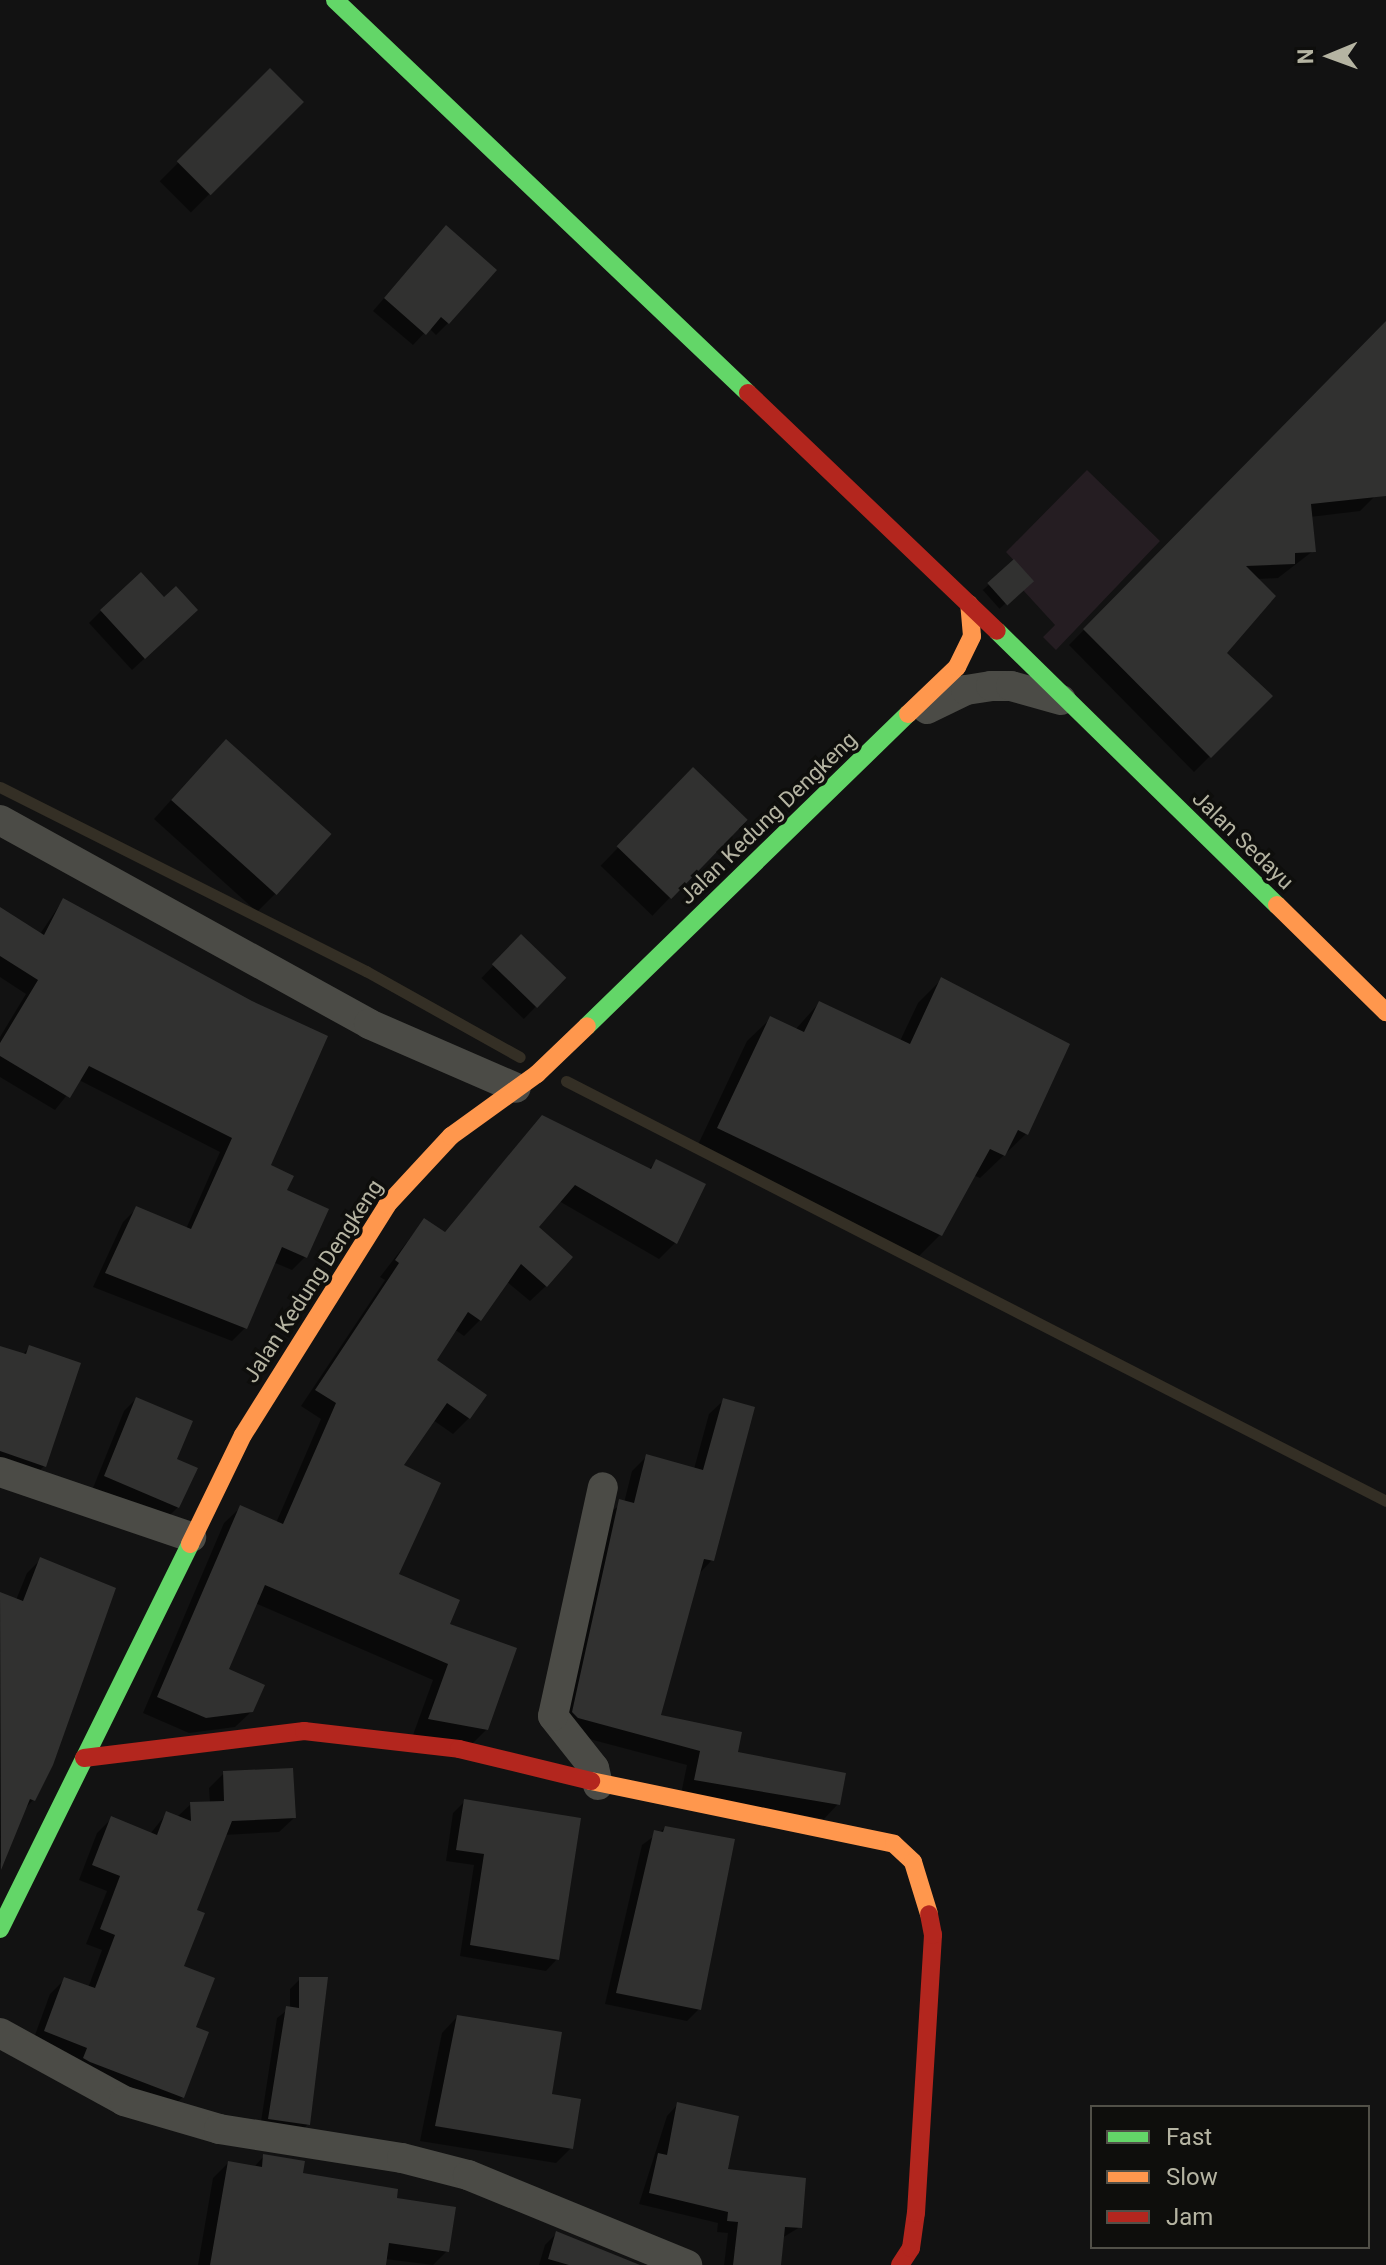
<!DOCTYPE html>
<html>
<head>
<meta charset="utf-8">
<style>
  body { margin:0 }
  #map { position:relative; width:1386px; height:2265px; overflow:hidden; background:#121212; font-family:Roboto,sans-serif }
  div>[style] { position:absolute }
  .green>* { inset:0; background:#251d22 }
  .shadow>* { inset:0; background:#0007; transform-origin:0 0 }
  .stream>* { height:11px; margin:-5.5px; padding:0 5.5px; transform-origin:5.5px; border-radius:5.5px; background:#342f25 }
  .building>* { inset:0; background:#313130; transform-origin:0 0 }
  .street>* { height:30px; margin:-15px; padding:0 15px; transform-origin:15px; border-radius:15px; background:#4b4b46 }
  .fast>* { height:18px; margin:-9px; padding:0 9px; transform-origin:9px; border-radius:9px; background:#63d668 }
  .slow>* { height:18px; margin:-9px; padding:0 9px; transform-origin:9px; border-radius:9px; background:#ff974d }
  .jam>* { height:18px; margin:-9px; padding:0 9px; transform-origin:9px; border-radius:9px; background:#b3261e }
  span { translate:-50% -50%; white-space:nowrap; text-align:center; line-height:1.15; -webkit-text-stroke:7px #0e0e0c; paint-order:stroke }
  .street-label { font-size:22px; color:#b5b4a2 }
  .legend { position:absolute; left:1090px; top:2105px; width:280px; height:144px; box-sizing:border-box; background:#0e0e0c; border:2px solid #515048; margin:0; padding:10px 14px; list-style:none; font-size:24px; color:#b5b4a2 }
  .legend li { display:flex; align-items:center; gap:16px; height:40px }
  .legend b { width:40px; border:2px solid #515048 }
  .north { position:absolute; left:1290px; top:16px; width:80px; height:80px; -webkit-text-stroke:6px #0e0e0c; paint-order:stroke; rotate:269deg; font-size:22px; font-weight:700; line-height:32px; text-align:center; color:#b5b4a2 }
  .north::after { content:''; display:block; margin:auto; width:28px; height:36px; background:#b5b4a2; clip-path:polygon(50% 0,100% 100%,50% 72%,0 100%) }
</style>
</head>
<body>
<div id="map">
  <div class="green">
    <i style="clip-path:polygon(1087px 470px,1160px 541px,1056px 650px,1043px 637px,1055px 625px,1023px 590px,1033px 581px,1006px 552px)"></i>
  </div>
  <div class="shadow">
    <i style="left:270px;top:71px;width:44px;height:156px;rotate:45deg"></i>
    <i style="clip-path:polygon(434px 240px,448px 323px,436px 335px,429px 328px,413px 345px,373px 311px)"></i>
    <i style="clip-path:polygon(1386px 324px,1386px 437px,1375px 496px,1360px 511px,1310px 517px,1313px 551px,1278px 578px,1257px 579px,1224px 653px,1270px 696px,1194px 772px,1069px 645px)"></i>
    <i style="left:1014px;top:562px;width:25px;height:42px;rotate:48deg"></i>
    <i style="clip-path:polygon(101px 611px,184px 622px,132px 670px,89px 623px)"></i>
    <i style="clip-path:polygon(208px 759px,275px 894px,257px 912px,154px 819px)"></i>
    <i style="left:693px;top:770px;width:72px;height:133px;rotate:44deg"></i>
    <i style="clip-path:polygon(63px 900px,284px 1191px,305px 1257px,292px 1270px,273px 1262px,245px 1328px,232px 1341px,93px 1287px,123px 1222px,137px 1208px,186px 1229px,220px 1152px,79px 1080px,55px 1110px,0 1077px,0 1037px,26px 994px,0 977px,0 910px,40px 934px)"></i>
    <i style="left:521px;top:937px;width:59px;height:57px;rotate:44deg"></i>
    <i style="clip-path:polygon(941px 980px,1026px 1134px,980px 1178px,973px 1175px,940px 1235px,917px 1258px,695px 1151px,747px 1041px,771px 1018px,795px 1030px,819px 1003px,900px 1041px,918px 1003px)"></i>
    <i style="clip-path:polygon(542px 1117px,648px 1170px,656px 1162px,704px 1185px,675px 1243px,659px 1259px,559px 1201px,536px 1228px,546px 1286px,530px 1301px,506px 1281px,480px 1320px,464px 1336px,454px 1329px,434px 1360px,469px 1418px,453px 1434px,433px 1420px,401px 1466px,396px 1575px,447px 1625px,487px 1729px,470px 1746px,413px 1735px,433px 1680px,255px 1603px,227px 1670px,252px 1711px,235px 1727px,189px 1733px,143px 1713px,224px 1523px,241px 1507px,276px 1523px,321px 1419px,301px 1406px,385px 1280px,380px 1277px,424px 1220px,444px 1233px)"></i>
    <i style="clip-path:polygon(30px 1347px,44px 1466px,34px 1476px,0 1464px,0 1348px,22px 1355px)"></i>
    <i style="clip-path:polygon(136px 1399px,174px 1460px,178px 1507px,166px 1519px,93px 1488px,124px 1411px)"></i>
    <i style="clip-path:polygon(724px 1400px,712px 1560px,698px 1575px,658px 1717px,838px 1804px,824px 1819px,681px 1794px,687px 1765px,563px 1732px,605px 1515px,624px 1503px,632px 1471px,647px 1456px,694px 1469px,709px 1414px)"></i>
    <i style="clip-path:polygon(40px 1560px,33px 1800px,23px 1811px,0 1864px,0 1603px,6px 1596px,16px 1600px,27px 1573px)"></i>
    <i style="clip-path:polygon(224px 1773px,294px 1818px,279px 1832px,224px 1835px,194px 1911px,182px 1967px,193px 2028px,183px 2097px,168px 2111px,31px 2046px,50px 1994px,65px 1979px,88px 1988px,102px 1950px,86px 1944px,107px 1891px,79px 1880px,97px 1833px,112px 1818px,150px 1834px,167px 1813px,177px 1817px,191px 1804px,210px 1803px,209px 1788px)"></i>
    <i style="clip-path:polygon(465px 1801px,557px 1959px,546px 1971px,460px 1956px,474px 1865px,446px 1861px,453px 1813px)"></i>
    <i style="clip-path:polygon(665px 1828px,699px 2009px,687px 2021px,605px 2004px,642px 1845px)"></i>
    <i style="clip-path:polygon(300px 1979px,308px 2124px,299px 2134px,260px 2128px,277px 2018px,290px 2008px,290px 1989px)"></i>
    <i style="clip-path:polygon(457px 2017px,549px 2096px,571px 2148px,556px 2163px,420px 2141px,442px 2033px)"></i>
    <i style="clip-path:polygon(678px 2104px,726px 2171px,800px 2227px,782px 2238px,779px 2265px,724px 2265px,728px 2233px,717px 2232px,718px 2223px,639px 2204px,667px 2116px)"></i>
    <i style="clip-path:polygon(264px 2156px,301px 2174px,395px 2200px,447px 2251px,433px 2265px,385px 2259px,384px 2265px,198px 2265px,213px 2178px,228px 2163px,253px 2168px)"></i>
    <i style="clip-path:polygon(557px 2233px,588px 2265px,539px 2265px,545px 2245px)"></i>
  </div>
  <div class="stream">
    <i style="left:0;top:787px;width:410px;rotate:26.7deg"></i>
    <i style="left:366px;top:971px;width:176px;rotate:29.2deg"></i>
    <i style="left:566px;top:1081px;width:921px;rotate:27.12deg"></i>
  </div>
  <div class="building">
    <i style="left:270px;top:68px;width:48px;height:132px;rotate:45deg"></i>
    <i style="clip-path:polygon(446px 225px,497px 270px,449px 324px,441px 317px,426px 335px,384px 298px)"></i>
    <i style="clip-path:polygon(1386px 321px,1386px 496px,1311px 504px,1316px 552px,1295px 553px,1295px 564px,1246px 566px,1276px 596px,1227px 653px,1273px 696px,1211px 758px,1083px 629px)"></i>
    <i style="left:1014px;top:559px;width:30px;height:36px;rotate:48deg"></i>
    <i style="clip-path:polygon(141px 572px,164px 597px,176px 586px,198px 610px,145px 659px,100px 610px)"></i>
    <i style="left:226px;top:739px;width:142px;height:82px;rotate:42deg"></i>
    <i style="left:693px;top:767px;width:76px;height:110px;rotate:44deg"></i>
    <i style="clip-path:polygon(63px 898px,252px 1001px,328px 1036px,271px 1165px,294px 1176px,287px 1190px,329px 1209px,307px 1258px,282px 1247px,247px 1329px,105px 1273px,136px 1206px,191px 1229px,232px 1138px,89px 1066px,70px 1098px,0 1056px,0 1043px,38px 980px,0 956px,0 907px,44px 935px)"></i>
    <i style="left:521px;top:934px;width:63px;height:42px;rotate:44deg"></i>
    <i style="clip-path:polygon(941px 977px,1070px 1044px,1028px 1135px,1018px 1130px,1005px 1156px,990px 1149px,942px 1236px,717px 1128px,770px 1016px,804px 1032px,819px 1001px,910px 1044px)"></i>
    <i style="clip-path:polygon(542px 1115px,651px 1169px,656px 1159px,706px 1184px,677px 1244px,575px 1185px,539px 1227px,573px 1257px,547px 1287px,521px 1264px,481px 1321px,468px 1312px,437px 1360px,487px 1395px,470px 1419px,447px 1403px,404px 1465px,441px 1483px,399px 1574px,460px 1600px,450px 1624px,517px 1648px,488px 1730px,428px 1719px,448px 1664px,265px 1585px,229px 1669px,265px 1685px,253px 1712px,206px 1718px,157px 1697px,240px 1505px,283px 1524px,336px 1403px,315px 1390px,399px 1263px,395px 1260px,424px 1218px,445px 1232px)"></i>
    <i style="clip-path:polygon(29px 1345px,81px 1363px,46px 1467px,0 1451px,0 1346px,26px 1354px)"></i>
    <i style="clip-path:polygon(136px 1397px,193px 1421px,177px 1459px,198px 1468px,179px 1508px,104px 1476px)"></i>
    <i style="clip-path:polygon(723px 1398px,755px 1407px,714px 1561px,704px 1559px,661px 1715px,742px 1732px,738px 1752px,846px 1773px,840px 1805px,694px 1780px,700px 1751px,578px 1718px,572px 1712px,619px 1499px,634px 1503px,646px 1454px,703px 1470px)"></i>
    <i style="clip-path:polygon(40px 1557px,116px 1588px,53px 1765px,35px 1801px,30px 1799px,1px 1870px,0 1592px,23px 1601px)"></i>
    <i style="clip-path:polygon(293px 1768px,296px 1818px,232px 1821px,197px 1910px,205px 1913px,184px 1966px,215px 1978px,196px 2027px,209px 2032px,184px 2098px,90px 2062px,83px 2058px,87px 2048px,44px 2031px,64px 1977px,95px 1988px,115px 1935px,100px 1929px,120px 1876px,92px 1865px,111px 1816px,157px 1835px,166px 1811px,191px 1821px,190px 1802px,224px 1801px,223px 1771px)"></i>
    <i style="clip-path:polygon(464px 1799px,581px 1818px,559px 1960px,470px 1945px,484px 1854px,456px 1850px)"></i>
    <i style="clip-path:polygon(665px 1826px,735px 1839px,701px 2010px,616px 1993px,654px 1830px,663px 1832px)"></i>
    <i style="clip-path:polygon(299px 1977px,328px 1977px,310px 2125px,268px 2119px,286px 2006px,299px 2008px)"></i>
    <i style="clip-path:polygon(457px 2015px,562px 2032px,552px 2094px,581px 2099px,573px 2149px,435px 2126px)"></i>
    <i style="clip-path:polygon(677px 2102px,739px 2116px,728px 2169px,806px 2178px,802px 2228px,785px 2227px,781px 2265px,733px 2265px,738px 2222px,727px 2221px,728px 2212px,649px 2193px,658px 2153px,667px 2155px)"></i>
    <i style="clip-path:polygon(263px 2154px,305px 2161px,303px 2173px,398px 2189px,397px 2198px,456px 2207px,449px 2252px,389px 2243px,386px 2265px,210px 2265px,228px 2161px,262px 2167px)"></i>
    <i style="clip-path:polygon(556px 2231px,640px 2265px,569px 2265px,548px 2259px)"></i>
  </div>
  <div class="street">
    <i style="left:927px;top:709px;width:43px;rotate:-26deg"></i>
    <i style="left:966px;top:690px;width:25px;rotate:-9deg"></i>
    <i style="left:991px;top:686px;width:20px"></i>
    <i style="left:1011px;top:686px;width:52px;rotate:15.6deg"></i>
    <i style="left:0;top:820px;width:422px;rotate:28.9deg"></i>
    <i style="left:369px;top:1024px;width:160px;rotate:23.5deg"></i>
    <i style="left:0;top:1472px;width:202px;rotate:18.8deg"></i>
    <i style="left:598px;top:1785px;width:17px;rotate:-103deg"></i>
    <i style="left:594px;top:1768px;width:66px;rotate:-128.3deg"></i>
    <i style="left:553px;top:1716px;width:234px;rotate:-77.7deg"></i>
    <i style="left:0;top:2033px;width:141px;rotate:28.7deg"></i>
    <i style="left:124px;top:2101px;width:99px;rotate:16.4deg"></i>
    <i style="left:219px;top:2129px;width:185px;rotate:9deg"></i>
    <i style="left:402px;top:2158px;width:68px;rotate:14.4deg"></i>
    <i style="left:468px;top:2175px;width:237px;rotate:22.3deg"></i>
  </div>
  <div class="fast">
    <i style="left:335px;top:0;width:570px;rotate:43.58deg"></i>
    <i style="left:997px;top:631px;width:392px;rotate:44.4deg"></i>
    <i style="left:587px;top:1026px;width:448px;rotate:-44.2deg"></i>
    <i style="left:0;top:1929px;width:429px;rotate:-63.7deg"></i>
  </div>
  <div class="slow">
    <i style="left:908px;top:714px;width:68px;rotate:-43.8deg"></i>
    <i style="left:957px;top:667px;width:34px;rotate:-64deg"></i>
    <i style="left:972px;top:636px;width:32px;rotate:-95deg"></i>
    <i style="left:1277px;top:905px;width:153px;rotate:44.5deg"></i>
    <i style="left:190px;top:1544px;width:121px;rotate:-64.1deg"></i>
    <i style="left:243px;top:1435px;width:271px;rotate:-57.9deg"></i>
    <i style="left:387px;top:1205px;width:94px;rotate:-47.2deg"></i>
    <i style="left:451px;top:1136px;width:106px;rotate:-35.8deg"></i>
    <i style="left:537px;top:1074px;width:69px;rotate:-43.8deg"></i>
    <i style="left:591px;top:1781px;width:309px;rotate:11.7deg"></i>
    <i style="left:894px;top:1844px;width:26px;rotate:43deg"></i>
    <i style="left:913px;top:1862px;width:54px;rotate:72.9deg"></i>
  </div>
  <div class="jam">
    <i style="left:748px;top:393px;width:344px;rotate:43.7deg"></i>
    <i style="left:84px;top:1758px;width:222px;rotate:-7deg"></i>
    <i style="left:304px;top:1731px;width:156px;rotate:6.6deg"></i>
    <i style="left:459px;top:1749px;width:136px;rotate:13.6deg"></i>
    <i style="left:900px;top:2265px;width:20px;rotate:-57deg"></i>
    <i style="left:911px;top:2248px;width:35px;rotate:-82deg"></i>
    <i style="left:916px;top:2213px;width:279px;rotate:-86.5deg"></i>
    <i style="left:933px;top:1935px;width:21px;rotate:-101deg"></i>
  </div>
  <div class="street-label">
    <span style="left:768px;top:818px;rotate:-44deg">Jalan Kedung Dengkeng</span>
    <span style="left:1243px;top:840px;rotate:44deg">Jalan Sedayu</span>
    <span style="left:313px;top:1281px;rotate:-57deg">Jalan Kedung Dengkeng</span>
  </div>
  <ul class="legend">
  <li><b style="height:10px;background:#63d668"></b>Fast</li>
  <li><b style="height:10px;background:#ff974d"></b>Slow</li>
  <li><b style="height:10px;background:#b3261e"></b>Jam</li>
  </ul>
  <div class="north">N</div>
</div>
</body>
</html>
